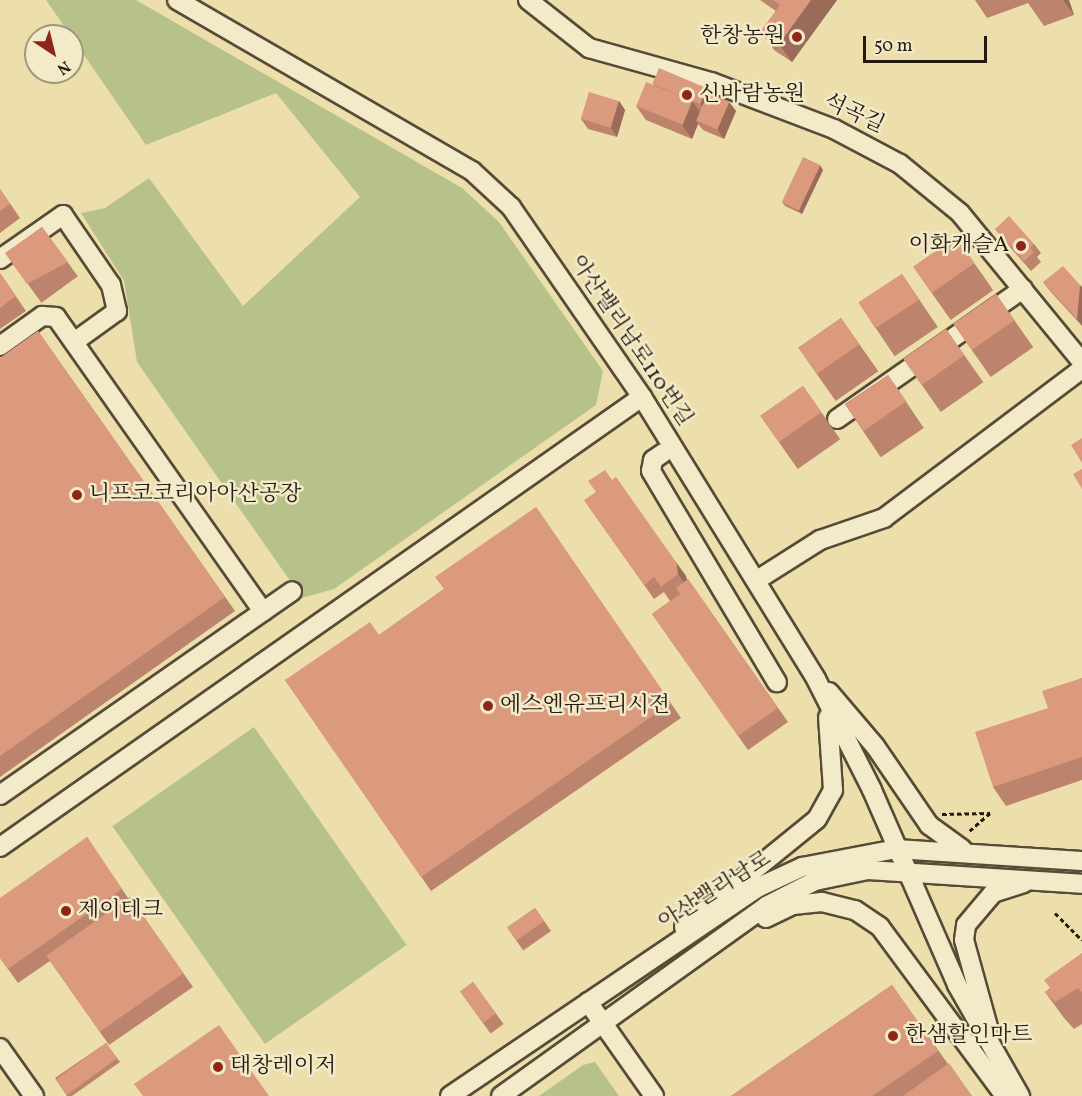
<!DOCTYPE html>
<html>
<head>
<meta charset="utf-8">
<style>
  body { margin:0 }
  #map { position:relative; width:1082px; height:1096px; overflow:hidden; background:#eddfac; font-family:Vollkorn,"Noto Serif KR",serif }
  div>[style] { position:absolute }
  .green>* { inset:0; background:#b7c28a; transform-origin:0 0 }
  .path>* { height:3px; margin-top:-1.5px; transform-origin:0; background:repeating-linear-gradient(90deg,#251a10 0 4.5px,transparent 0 7.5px) }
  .roads { filter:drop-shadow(2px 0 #574b37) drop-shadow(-2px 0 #574b37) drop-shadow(0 2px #574b37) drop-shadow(0 -2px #574b37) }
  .minor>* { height:18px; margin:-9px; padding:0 9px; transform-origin:9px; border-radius:9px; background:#f3eac9 }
  .wall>* { inset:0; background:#bc846c; transform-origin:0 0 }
  .shaded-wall>* { inset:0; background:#996b58 }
  .building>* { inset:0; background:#db997e; transform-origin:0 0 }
  .dots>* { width:16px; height:16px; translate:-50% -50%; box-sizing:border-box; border:3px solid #f3eac9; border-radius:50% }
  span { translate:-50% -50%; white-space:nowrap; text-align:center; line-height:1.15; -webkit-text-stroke:5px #f3eac9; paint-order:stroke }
  .poi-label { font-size:22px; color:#251a10 }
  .right { translate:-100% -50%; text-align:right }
  .left { translate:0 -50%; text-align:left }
  .street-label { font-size:22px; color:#251a10 }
  .north { position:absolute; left:24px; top:24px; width:60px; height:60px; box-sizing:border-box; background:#f3eac9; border:2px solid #a1977f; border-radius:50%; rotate:145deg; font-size:16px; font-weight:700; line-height:24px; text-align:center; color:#251a10 }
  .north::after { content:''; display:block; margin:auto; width:21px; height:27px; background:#8f2418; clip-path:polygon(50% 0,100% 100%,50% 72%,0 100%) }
  .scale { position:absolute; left:863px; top:36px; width:124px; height:27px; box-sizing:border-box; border:3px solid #251a10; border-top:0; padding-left:8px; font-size:18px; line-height:21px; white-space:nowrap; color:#251a10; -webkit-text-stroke:4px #f3eac9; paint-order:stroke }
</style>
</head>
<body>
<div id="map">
  <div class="green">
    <i style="clip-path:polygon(46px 0,136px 0,462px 188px,499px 222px,603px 371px,596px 405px,334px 589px,302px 598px,137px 362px,124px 281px,81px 213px,105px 208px,149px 178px,243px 306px,360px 197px,276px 93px,146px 145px)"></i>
    <i style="left:254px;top:727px;width:266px;height:173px;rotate:55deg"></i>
    <i style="clip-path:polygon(595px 1062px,619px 1096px,539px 1096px,583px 1065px)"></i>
  </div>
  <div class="path">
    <i style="left:942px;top:814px;width:48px;rotate:-1.2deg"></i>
    <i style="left:990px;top:813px;width:29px;rotate:139deg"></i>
    <i style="left:1055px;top:913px;width:38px;rotate:45deg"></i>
  </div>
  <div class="roads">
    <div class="minor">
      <i style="left:177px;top:0;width:341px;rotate:30.1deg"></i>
      <i style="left:472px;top:171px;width:53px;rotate:42.7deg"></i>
      <i style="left:511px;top:207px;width:231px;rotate:55.4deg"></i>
      <i style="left:642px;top:397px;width:331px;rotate:58.3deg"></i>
      <i style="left:816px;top:679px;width:124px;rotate:63.2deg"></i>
      <i style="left:872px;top:790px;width:213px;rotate:66.4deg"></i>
      <i style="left:957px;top:985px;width:128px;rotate:60.4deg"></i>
      <i style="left:528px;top:0;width:78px;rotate:38.2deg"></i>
      <i style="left:589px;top:48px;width:127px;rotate:15.6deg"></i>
      <i style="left:711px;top:82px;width:132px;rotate:20.9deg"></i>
      <i style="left:834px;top:129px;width:75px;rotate:27.9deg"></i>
      <i style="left:900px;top:164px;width:77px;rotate:39.2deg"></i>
      <i style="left:960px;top:213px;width:193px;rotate:50.7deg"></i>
      <i style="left:0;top:259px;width:77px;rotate:-34.9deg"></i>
      <i style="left:63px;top:215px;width:85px;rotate:55.6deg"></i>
      <i style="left:111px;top:285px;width:27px;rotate:77deg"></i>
      <i style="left:117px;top:311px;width:53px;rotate:144.2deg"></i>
      <i style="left:0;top:346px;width:52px;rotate:-35.5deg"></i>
      <i style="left:42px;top:316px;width:14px;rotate:4deg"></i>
      <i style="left:56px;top:317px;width:360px;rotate:54.9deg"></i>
      <i style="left:837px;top:419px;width:227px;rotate:-35deg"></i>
      <i style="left:663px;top:453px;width:12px;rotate:145deg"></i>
      <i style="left:653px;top:460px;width:11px;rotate:100deg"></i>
      <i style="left:651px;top:471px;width:246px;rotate:59.2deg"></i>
      <i style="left:757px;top:580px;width:75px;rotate:-32.4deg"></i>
      <i style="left:820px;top:540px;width:68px;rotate:-19deg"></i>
      <i style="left:884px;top:518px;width:248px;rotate:-37deg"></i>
      <i style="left:829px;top:692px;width:71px;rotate:49.6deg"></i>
      <i style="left:875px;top:746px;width:96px;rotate:55.6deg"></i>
      <i style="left:929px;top:825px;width:41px;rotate:36deg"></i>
      <i style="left:0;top:795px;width:356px;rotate:-34.9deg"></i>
      <i style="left:0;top:847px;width:784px;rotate:-35.03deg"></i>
      <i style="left:766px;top:918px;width:30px;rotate:-26deg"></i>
      <i style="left:793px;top:905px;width:29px;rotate:-6deg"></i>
      <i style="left:822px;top:902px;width:34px;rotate:14deg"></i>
      <i style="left:855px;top:910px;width:30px;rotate:34deg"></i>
      <i style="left:880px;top:927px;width:210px;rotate:53.5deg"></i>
      <i style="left:684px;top:927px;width:171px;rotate:-39.1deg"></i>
      <i style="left:817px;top:819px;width:33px;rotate:-61deg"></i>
      <i style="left:833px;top:790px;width:73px;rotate:-93.9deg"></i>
      <i style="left:588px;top:1002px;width:115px;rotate:54.9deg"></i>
      <i style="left:988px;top:1027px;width:90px;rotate:-105.4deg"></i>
      <i style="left:964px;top:940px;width:15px;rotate:-82deg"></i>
      <i style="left:966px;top:925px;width:42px;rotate:-49.8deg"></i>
      <i style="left:993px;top:893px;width:32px;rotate:-18deg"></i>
      <i style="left:0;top:1048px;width:59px;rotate:54.7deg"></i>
      <i style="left:450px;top:1096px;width:371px;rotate:-34.1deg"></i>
      <i style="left:757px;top:888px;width:50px;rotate:-25deg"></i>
      <i style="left:802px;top:867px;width:96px;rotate:-10.8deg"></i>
      <i style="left:896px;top:849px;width:186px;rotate:3.7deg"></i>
      <i style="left:501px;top:1096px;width:326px;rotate:-35.6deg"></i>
      <i style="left:766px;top:906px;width:55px;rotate:-27deg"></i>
      <i style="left:815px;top:881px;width:54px;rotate:-11.7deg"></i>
      <i style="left:868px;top:870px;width:214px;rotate:3.7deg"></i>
    </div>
  </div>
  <div class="wall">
    <i style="clip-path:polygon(760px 0,837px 0,792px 62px,774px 50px,761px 31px,776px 11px)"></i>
    <i style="clip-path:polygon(975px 0,1069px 0,1074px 15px,1044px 26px,1028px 3px,987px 18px)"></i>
    <i style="clip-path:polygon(653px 84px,712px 94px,729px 102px,736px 111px,724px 139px,703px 130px,698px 124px,692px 139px,646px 120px,636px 106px,654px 85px)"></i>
    <i style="clip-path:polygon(619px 101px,625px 110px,617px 137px,588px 129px,581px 119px)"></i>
    <i style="clip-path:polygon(823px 170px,802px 214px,785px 206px,782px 202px)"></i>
    <i style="clip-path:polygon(0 189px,20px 218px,0 233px)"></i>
    <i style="left:42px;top:227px;width:61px;height:45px;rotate:54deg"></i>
    <i style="clip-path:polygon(995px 229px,1034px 244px,1041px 253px,1037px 257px,1041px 262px,1031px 271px,1002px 238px)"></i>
    <i style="left:956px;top:237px;width:65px;height:52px;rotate:55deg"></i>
    <i style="clip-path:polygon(0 273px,26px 311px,0 329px)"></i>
    <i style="left:902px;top:274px;width:64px;height:52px;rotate:56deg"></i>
    <i style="clip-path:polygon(1043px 282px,1082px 287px,1082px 326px,1050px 291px)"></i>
    <i style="left:996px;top:294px;width:65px;height:52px;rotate:55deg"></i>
    <i style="left:841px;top:318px;width:65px;height:52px;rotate:55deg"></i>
    <i style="left:946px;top:329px;width:65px;height:52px;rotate:55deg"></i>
    <i style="clip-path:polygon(38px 331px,235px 611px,0 777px,0 358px)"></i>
    <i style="left:888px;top:375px;width:64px;height:52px;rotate:56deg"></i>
    <i style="left:803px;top:386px;width:65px;height:52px;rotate:55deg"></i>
    <i style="clip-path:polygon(584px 500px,686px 576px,687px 580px,688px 579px,788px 722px,748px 750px,652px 614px,670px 601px,664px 592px,654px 599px)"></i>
    <i style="clip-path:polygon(536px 507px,681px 718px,431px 891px,285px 680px,379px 635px,444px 589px)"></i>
    <i style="clip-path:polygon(1082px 678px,1082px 780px,1006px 806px,993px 787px,1048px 708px)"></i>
    <i style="clip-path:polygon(87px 837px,128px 898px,130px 897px,193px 987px,109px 1045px,50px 961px,18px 983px,0 958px)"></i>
    <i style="left:535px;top:908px;width:28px;height:34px;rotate:55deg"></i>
    <i style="clip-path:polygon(1082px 953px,1082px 1024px,1074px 1029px,1064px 1018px,1045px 992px,1050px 988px)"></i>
    <i style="left:473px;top:982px;width:52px;height:16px;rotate:54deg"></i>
    <i style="clip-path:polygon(892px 985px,948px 1064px,972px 1096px,731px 1096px)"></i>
    <i style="clip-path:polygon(106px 1043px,120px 1062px,72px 1096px,67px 1096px,55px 1078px)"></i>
  </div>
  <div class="shaded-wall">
    <i style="clip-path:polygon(811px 0,837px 0,792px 62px,779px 44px)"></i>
    <i style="clip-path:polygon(1063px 0,1069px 0,1074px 15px)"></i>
    <i style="clip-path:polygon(707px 88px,714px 97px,707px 113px,700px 103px)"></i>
    <i style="clip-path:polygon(619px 101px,625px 110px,617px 137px,611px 128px)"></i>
    <i style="clip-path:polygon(692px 101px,702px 115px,696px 120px,698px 124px,692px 139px,682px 125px)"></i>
    <i style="clip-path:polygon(729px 102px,736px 111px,724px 139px,717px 129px)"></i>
    <i style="clip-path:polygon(820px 165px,823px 170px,802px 214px,798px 210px)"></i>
    <i style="clip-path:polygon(1080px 285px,1082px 287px,1082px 326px,1077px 319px)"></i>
    <i style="clip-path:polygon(676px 562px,686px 576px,688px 588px,678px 574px)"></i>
  </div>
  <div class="building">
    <i style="clip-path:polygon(773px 0,811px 0,779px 44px,761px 31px,780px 5px)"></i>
    <i style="left:659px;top:68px;width:52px;height:17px;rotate:23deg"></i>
    <i style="left:646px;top:82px;width:50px;height:26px;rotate:22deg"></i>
    <i style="left:589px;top:92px;width:31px;height:28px;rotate:17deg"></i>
    <i style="left:708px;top:93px;width:23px;height:30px;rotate:23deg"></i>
    <i style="left:803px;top:157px;width:19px;height:50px;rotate:25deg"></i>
    <i style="clip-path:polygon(0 189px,10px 204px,0 211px)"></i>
    <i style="clip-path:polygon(1009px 216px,1034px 244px,1030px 248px,1034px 252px,1024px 261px,995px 229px)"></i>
    <i style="clip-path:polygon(42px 227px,68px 262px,27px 284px,5px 253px)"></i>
    <i style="left:956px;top:237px;width:32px;height:52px;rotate:55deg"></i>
    <i style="clip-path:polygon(1063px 266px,1080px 285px,1077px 319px,1043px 282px)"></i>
    <i style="clip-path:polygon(0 273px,16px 296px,0 308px)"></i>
    <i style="left:902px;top:274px;width:31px;height:52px;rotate:57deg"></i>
    <i style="left:996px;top:294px;width:32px;height:52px;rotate:55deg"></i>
    <i style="left:841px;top:318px;width:32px;height:52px;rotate:55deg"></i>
    <i style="left:946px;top:329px;width:32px;height:52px;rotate:55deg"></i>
    <i style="clip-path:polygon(38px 331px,225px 597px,0 756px,0 358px)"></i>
    <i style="left:888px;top:375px;width:32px;height:52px;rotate:55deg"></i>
    <i style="left:803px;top:386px;width:32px;height:52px;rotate:55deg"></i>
    <i style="clip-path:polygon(1082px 438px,1082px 463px,1071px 445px)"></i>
    <i style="clip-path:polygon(1082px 469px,1082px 489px,1073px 474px)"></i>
    <i style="clip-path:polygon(605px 470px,612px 480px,616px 477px,676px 562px,678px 574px,661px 587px,654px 577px,644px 585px,584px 500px,596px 492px,588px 481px)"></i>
    <i style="clip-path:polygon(536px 507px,671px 703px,421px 877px,285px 680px,370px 622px,379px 635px,444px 589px,435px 577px)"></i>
    <i style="clip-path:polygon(688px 579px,778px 708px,738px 736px,652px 614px,680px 594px,676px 588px)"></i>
    <i style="clip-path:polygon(1082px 678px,1082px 757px,993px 787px,975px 732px,1048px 708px,1042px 691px)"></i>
    <i style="clip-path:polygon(87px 837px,122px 889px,8px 969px,0 958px,0 898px)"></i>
    <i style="left:130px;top:897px;width:93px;height:102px;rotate:55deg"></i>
    <i style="left:535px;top:908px;width:16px;height:34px;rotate:55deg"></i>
    <i style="clip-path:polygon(1082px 953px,1082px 991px,1081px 992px,1078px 988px,1055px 1002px,1045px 992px,1050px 988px,1044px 980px)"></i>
    <i style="left:473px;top:982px;width:39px;height:16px;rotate:54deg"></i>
    <i style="clip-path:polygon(892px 985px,938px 1051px,872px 1096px,731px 1096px)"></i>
    <i style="clip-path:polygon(219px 1025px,269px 1096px,143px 1096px,134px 1084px)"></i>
    <i style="left:106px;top:1043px;width:19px;height:62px;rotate:54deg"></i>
    <i style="clip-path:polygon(949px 1063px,972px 1096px,903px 1096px)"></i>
  </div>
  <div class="dots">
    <i style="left:797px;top:37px;background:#8f2418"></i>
    <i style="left:687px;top:95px;background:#8f2418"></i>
    <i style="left:1021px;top:246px;background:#8f2418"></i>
    <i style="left:77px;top:495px;background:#8f2418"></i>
    <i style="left:488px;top:706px;background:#8f2418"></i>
    <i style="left:66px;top:911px;background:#8f2418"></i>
    <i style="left:893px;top:1036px;background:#8f2418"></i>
    <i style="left:218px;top:1067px;background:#8f2418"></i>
  </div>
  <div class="poi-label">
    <span class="right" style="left:785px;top:37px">한창농원</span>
    <span class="left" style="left:699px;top:95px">신바람농원</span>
    <span class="right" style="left:1009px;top:246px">이화캐슬A</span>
    <span class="left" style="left:89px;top:495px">니프코코리아아산공장</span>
    <span class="left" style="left:500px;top:706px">에스엔유프리시젼</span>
    <span class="left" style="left:78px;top:911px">제이테크</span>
    <span class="left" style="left:905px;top:1036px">한샘할인마트</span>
    <span class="left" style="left:230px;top:1067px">태창레이저</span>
  </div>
  <div class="street-label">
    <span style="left:854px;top:114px;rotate:25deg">석곡길</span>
    <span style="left:631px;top:341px;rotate:56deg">아산밸리남로110번길</span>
    <span style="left:715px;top:891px;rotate:-32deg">아산밸리남로</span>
  </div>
  <div class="north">N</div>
  <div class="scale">50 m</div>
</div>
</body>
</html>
